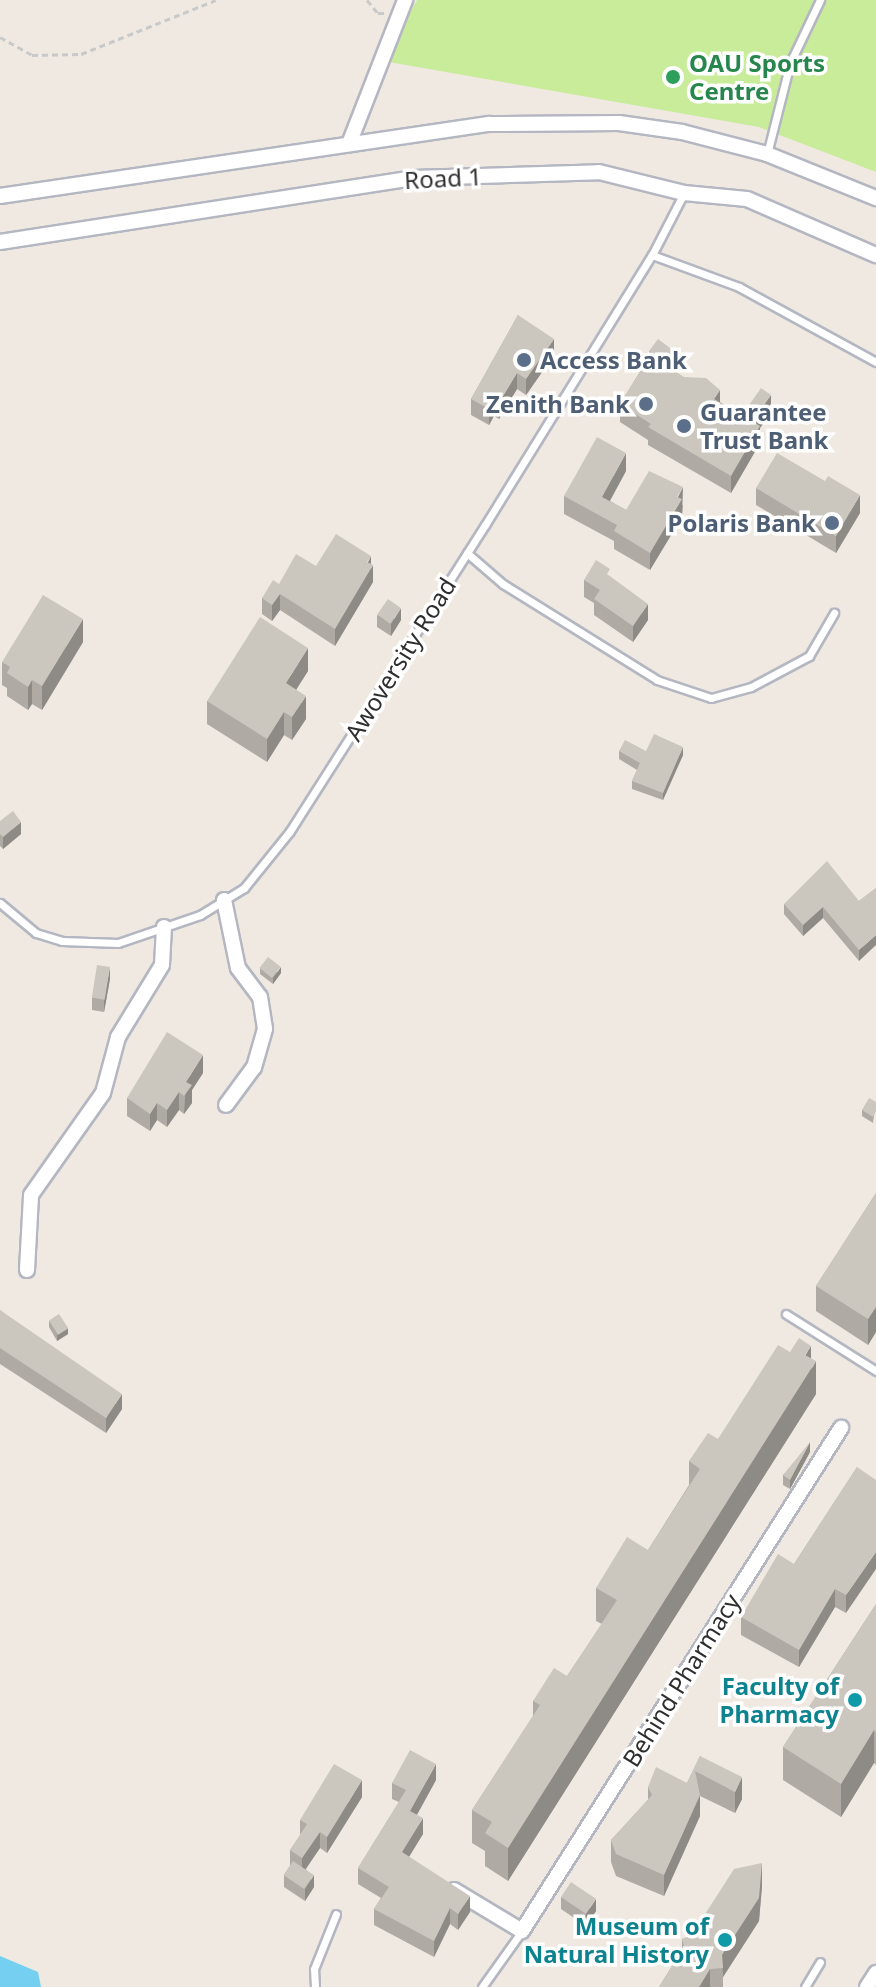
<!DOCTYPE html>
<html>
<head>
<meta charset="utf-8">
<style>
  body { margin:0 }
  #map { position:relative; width:876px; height:1987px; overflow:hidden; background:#efe9e1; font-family:"Noto Sans",sans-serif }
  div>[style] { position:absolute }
  .pitch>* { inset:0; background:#c9ec9a }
  .water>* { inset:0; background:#75cff0 }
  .path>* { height:3px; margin-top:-1.5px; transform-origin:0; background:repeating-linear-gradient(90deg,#c9c9c9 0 6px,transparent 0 10px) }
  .roads { filter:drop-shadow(2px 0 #b4b7c1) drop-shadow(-2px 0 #b4b7c1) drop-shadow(0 2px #b4b7c1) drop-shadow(0 -2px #b4b7c1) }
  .service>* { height:7px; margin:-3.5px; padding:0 3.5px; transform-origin:3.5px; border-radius:3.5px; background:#fff }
  .minor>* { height:14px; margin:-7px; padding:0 7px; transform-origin:7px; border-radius:7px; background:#fff }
  .wall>* { inset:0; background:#afaba4 }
  .shaded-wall>* { inset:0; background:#8e8b86 }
  .building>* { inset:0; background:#cbc7bf; transform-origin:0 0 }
  .dots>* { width:22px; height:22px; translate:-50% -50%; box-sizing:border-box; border:4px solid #fff; border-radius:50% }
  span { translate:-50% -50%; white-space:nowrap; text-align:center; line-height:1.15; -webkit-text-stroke:7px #fff; paint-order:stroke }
  .leisure-label { font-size:24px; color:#27864d; font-weight:700 }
  .left { translate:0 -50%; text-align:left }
  .street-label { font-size:24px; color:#2e2e2e }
  .service-label { font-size:24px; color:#4e5e75; font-weight:700 }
  .right { translate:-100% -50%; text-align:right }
  .culture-label { font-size:24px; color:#0d838f; font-weight:700 }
</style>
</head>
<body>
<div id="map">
  <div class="pitch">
    <i style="clip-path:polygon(417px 0,876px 0,876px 172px,759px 127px,383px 61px)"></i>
  </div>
  <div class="water">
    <i style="clip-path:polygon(0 1956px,38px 1972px,41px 1987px,0 1987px)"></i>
  </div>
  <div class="path">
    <i style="left:367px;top:0;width:17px;rotate:50deg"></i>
    <i style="left:378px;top:13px;width:7px"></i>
    <i style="left:0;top:37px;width:37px;rotate:29deg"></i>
    <i style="left:32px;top:55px;width:49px;rotate:-1.2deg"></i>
    <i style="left:81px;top:54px;width:145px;rotate:-21.8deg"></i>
  </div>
  <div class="roads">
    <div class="service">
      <i style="left:767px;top:154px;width:94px;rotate:-75.8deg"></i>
      <i style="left:790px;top:63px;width:70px;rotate:-64.5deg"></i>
      <i style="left:652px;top:255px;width:93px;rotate:20.2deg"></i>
      <i style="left:739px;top:287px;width:156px;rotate:28.7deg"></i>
      <i style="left:467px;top:553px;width:48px;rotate:40.7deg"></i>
      <i style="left:503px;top:584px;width:181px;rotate:31.9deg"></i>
      <i style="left:657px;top:680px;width:57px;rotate:18.4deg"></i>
      <i style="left:711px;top:698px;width:41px;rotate:-15.4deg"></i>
      <i style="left:751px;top:687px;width:66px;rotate:-28.1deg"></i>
      <i style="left:809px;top:656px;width:50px;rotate:-59.8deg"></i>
      <i style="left:0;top:903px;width:47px;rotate:39.8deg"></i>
      <i style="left:36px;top:933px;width:27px;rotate:17deg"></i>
      <i style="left:62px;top:941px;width:56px;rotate:2deg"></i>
      <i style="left:118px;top:943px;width:87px;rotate:-18.9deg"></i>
      <i style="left:200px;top:915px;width:52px;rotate:-31.5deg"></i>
      <i style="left:244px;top:888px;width:73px;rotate:-51.1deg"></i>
      <i style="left:290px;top:831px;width:363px;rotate:-57.5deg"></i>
      <i style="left:485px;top:525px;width:317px;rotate:-58.3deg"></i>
      <i style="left:652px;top:255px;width:70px;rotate:-62.7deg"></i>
      <i style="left:786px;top:1314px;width:107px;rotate:32.3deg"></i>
      <i style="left:315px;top:1987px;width:18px;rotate:-93deg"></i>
      <i style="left:314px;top:1969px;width:59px;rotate:-68.2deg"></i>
      <i style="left:482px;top:1987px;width:69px;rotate:-54.5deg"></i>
      <i style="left:805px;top:1987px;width:29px;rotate:-59deg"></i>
    </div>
    <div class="minor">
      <i style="left:349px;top:144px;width:155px;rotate:-68.7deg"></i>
      <i style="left:0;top:196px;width:494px;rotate:-8.4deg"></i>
      <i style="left:489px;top:124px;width:130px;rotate:-0.4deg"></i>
      <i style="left:619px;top:123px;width:64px;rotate:8.1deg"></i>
      <i style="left:682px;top:132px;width:88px;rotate:14.5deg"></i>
      <i style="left:767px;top:154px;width:118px;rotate:22deg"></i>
      <i style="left:0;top:242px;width:418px;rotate:-8.8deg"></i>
      <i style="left:413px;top:178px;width:186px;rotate:-1.8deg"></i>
      <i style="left:599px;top:172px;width:88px;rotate:13.9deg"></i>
      <i style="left:684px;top:193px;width:63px;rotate:5.4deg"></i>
      <i style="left:747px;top:199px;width:141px;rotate:23.5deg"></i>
      <i style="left:224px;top:900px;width:69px;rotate:78.4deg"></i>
      <i style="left:238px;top:968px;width:36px;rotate:53deg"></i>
      <i style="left:260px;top:997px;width:32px;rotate:81deg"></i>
      <i style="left:265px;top:1029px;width:40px;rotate:106deg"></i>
      <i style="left:254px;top:1067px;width:47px;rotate:126.4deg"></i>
      <i style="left:27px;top:1270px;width:75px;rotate:-86.9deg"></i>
      <i style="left:31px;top:1195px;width:125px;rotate:-54.8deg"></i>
      <i style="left:103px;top:1093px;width:58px;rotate:-75deg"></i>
      <i style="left:118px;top:1037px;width:84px;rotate:-58.6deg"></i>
      <i style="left:162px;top:965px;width:38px;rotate:-87deg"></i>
      <i style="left:454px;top:1890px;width:79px;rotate:31.1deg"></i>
      <i style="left:522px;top:1931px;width:596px;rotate:-57.62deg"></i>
      <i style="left:867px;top:1987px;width:17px;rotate:-57deg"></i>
    </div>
  </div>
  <div class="wall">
    <i style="clip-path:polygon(518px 315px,554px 355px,526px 395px,517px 389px,499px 419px,494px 416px,489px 425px,471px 415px,471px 399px)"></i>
    <i style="clip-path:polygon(649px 351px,674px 357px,667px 366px,720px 402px,742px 415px,771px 413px,760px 428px,760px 443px,731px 493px,648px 445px,648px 440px,620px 422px,620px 404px,649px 357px)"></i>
    <i style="clip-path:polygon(626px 471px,610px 501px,626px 510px,683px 505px,682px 517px,650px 570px,614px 549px,614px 541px,564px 514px,564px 496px)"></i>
    <i style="clip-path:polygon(756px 488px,860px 513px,836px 553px,756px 505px)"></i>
    <i style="clip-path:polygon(371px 564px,373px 582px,335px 646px,280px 610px,272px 621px,262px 614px,262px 598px,316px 566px)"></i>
    <i style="clip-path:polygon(610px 577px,648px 620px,633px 642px,594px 615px,594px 603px,584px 597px,584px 580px)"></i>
    <i style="clip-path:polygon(377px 615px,401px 620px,391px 636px,377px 627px)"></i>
    <i style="clip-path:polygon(83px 642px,42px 710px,32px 704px,28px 710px,7px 696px,7px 688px,2px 685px,2px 662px)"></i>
    <i style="clip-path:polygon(308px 671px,296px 689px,306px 719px,292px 740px,284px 735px,267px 762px,207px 724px,207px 701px)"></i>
    <i style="clip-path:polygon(619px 751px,646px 751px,683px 755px,663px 800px,632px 789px,632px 781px,637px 770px,619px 759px)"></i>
    <i style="clip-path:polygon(0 821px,21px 834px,3px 849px,0 846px)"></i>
    <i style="clip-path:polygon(876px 888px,859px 961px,823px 918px,803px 936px,784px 914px,784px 904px,859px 901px)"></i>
    <i style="clip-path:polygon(260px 968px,281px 973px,273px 984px,260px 974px)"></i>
    <i style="clip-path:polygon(110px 979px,104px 1012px,92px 1010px,92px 998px)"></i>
    <i style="clip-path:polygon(203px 1073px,192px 1090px,192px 1103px,184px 1114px,179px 1110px,167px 1127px,157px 1120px,150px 1131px,127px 1116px,127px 1098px)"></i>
    <i style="clip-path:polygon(876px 1102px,873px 1123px,862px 1116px,862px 1110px)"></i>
    <i style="clip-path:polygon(876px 1193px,876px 1332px,868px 1345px,816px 1311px,816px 1286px)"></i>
    <i style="clip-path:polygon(0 1310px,122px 1409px,106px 1433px,0 1364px)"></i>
    <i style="clip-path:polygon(49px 1321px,68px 1334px,57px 1341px,49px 1327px)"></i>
    <i style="clip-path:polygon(790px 1352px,811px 1358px,816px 1394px,508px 1881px,485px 1866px,485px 1851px,472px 1843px,472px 1810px,533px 1716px,533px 1701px,567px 1676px,602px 1624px,596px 1621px,596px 1588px,648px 1550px,689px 1485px,689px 1461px,718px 1439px)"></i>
    <i style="clip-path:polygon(810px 1452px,790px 1489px,783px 1485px,783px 1475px)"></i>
    <i style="clip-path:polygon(857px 1467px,846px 1613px,835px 1607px,799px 1667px,741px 1635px,741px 1617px,794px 1564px)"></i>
    <i style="clip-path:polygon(876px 1604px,876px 1765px,874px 1763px,841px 1817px,783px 1780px,783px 1747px)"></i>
    <i style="clip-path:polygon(700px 1756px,742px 1799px,735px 1813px,700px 1796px,700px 1816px,664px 1896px,616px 1876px,611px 1862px,611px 1840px,648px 1800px,648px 1787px,687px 1783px)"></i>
    <i style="clip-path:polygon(436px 1780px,417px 1815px,423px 1834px,409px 1857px,470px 1912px,458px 1930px,450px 1924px,434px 1957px,374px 1925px,374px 1909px,381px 1898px,358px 1884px,358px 1868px,399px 1802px,392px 1799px,392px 1783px)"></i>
    <i style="clip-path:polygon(362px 1797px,327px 1853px,320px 1848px,306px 1869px,314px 1887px,305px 1901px,284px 1887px,284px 1875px,290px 1866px,290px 1850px,300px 1836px,300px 1820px)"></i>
    <i style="clip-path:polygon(762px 1886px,759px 1921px,723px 1977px,723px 1987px,659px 1987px,682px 1950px,682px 1939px,691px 1936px)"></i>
    <i style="clip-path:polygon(561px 1897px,596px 1911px,586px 1926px,561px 1909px)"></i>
  </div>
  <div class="shaded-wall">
    <i style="clip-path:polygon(554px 339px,554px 355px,526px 395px,526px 379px)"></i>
    <i style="clip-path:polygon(674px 351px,674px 357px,665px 369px,665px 363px)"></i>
    <i style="clip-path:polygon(517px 373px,517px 389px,499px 419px,499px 403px)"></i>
    <i style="clip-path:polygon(720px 390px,720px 408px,714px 399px)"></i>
    <i style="clip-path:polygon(771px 395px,771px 413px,760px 428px,760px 443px,731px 493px,731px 476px,752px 421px)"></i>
    <i style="clip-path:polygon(494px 400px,494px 416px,489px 425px,489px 409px)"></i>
    <i style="clip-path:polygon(626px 453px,626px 471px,602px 515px,602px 497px)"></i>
    <i style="clip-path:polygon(683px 487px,682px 517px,650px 570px,650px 553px)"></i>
    <i style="clip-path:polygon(860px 495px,860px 513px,836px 553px,836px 536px)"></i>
    <i style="clip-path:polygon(371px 556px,371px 569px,373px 565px,373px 582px,335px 646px,335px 629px)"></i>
    <i style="clip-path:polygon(280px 594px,280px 610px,272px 621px,272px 605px)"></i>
    <i style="clip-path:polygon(648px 604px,648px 620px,633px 642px,633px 626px)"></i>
    <i style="clip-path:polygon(401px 608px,401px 620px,391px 636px,391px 624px)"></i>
    <i style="clip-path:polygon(83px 619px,83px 642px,42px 710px,42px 686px)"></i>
    <i style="clip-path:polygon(308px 648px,308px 671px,286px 706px,286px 683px)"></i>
    <i style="clip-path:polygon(32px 680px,32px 704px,28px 710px,28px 687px)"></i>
    <i style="clip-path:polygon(306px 696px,306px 719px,292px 740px,292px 717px)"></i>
    <i style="clip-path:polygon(284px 712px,284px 735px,267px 762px,267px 739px)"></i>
    <i style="clip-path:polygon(683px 747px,683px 755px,663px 800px,663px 793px)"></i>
    <i style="clip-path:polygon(21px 822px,21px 834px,3px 849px,3px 837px)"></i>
    <i style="clip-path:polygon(823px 907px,823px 918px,803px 936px,803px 925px)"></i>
    <i style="clip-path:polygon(876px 935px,876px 945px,859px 961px,859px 950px)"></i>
    <i style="clip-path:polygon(110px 967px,110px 979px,104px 1012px,104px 1000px)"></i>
    <i style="clip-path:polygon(281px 967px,281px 973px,273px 984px,273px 978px)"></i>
    <i style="clip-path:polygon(203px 1055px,203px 1073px,192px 1090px,192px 1103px,184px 1114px,186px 1082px)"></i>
    <i style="clip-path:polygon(179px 1092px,179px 1110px,167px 1127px,167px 1110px)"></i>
    <i style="clip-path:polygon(157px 1103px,157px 1120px,150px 1131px,150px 1114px)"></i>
    <i style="clip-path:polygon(876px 1307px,876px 1332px,868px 1345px,868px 1319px)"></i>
    <i style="clip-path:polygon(68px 1328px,68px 1334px,57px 1341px,57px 1335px)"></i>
    <i style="clip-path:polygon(811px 1346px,811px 1370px,816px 1361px,816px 1394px,508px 1881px,508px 1848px)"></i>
    <i style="clip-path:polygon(122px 1394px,122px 1409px,106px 1433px,106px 1418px)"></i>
    <i style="clip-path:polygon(810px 1442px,810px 1452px,790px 1489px,790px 1480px)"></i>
    <i style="clip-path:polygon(876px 1552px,876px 1569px,846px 1613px,846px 1595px)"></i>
    <i style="clip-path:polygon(835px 1589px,835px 1607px,799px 1667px,799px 1650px)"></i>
    <i style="clip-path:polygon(874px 1730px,874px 1763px,841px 1817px,841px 1784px)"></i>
    <i style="clip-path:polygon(436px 1764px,436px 1780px,410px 1827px,410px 1811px)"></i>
    <i style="clip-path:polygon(742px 1777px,742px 1799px,735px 1813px,735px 1792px)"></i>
    <i style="clip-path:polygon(362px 1780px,362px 1797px,327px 1853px,327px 1837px)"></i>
    <i style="clip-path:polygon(700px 1795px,700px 1816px,664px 1896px,664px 1875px)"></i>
    <i style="clip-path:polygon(423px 1818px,423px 1834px,402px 1868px,402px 1852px)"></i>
    <i style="clip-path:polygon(320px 1832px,320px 1848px,302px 1874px,302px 1858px)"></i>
    <i style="clip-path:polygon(762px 1863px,762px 1886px,759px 1921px,723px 1977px,722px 1955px)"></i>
    <i style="clip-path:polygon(314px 1875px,314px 1887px,305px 1901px,305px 1889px)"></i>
    <i style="clip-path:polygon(470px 1896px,470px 1912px,458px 1930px,458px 1914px)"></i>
    <i style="clip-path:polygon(596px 1899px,596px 1911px,586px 1926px,586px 1914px)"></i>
    <i style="clip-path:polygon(450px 1908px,450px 1924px,434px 1957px,434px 1941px)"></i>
    <i style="clip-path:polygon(710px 1969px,710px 1987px,699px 1987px)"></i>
  </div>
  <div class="building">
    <i style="clip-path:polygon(518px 315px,554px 339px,526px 379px,517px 373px,499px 403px,494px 400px,489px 409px,471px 399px)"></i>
    <i style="left:658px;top:339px;width:20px;height:15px;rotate:37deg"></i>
    <i style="clip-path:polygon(650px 356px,684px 377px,706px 378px,720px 390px,714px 399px,742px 415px,761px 388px,771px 395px,752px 421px,760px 426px,731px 476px,648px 427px,651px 424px,620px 404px)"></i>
    <i style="clip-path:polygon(597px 437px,626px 453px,602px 497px,626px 510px,649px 471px,683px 487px,677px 497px,682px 499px,650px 553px,614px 531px,617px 525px,564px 496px)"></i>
    <i style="clip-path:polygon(777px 453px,825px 481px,828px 476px,860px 495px,836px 536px,756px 488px)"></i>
    <i style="clip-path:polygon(336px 534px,371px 556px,367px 562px,373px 565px,335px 629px,280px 594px,272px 605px,262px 598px,273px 580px,279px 584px,296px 554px,316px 566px)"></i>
    <i style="clip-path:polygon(596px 560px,610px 569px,607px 574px,648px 604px,633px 626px,594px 599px,600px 590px,584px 580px)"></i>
    <i style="clip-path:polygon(43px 595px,83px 619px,42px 686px,32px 680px,28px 687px,7px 673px,10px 667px,2px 662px)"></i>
    <i style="left:388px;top:599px;width:16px;height:19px;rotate:35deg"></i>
    <i style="clip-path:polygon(260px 617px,308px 648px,286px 683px,306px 696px,292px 717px,284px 712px,267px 739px,207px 701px)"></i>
    <i style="clip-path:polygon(654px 734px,683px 747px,663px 793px,632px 781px,640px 763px,619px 751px,625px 740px,646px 751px)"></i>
    <i style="clip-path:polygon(13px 811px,21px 822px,3px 837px,0 834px,0 821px)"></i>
    <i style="clip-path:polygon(827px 861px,859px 901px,876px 888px,876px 935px,859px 950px,823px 907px,803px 925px,784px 904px)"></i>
    <i style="left:268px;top:957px;width:16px;height:14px;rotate:38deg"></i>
    <i style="left:97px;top:965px;width:13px;height:33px;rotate:9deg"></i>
    <i style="clip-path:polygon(167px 1032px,203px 1055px,186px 1082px,192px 1085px,184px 1096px,179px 1092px,167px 1110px,157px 1103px,150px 1114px,127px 1098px)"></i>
    <i style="clip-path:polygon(869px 1098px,876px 1102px,876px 1111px,873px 1117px,862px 1110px)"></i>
    <i style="clip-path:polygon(876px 1193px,876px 1307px,868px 1319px,816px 1286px)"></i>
    <i style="clip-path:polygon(0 1310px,122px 1394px,106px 1418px,0 1348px)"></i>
    <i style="left:59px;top:1314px;width:17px;height:12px;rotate:57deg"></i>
    <i style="clip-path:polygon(799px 1338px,811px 1346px,805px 1355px,816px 1361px,508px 1848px,485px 1833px,492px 1822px,472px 1810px,540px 1705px,533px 1701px,554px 1668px,567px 1676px,617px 1600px,596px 1588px,627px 1537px,648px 1550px,700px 1469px,689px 1461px,708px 1433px,718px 1439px,778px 1345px,790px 1352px)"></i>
    <i style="clip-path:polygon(810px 1442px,790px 1480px,783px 1475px)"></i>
    <i style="clip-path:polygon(857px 1467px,876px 1480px,876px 1552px,846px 1595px,835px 1589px,799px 1650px,741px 1617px,778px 1554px,794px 1564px)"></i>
    <i style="clip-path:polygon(876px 1604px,876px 1732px,874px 1730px,841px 1784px,783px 1747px)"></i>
    <i style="clip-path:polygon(410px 1750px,436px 1764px,410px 1811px,423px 1818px,402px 1852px,470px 1896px,458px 1914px,450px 1908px,434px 1941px,374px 1909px,389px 1887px,358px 1868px,406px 1790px,392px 1783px)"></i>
    <i style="clip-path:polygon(700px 1756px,742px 1777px,735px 1792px,695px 1771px,700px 1795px,664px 1875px,616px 1854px,611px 1840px,652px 1795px,648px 1787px,656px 1767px,687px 1783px)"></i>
    <i style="clip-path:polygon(334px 1764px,362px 1780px,327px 1837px,320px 1832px,302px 1858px,290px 1850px,307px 1824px,300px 1820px)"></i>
    <i style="left:293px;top:1861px;width:25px;height:17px;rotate:34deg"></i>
    <i style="clip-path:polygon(762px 1863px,759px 1898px,722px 1955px,723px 1968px,710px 1969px,699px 1987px,659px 1987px,684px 1946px,682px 1939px,691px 1936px,734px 1869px)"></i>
    <i style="left:571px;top:1882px;width:30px;height:18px;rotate:34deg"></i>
  </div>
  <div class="dots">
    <i style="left:673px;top:77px;background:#2e9e5b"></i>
    <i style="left:524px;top:360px;background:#5c6f8a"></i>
    <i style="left:646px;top:404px;background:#5c6f8a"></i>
    <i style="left:684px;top:426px;background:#5c6f8a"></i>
    <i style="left:832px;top:523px;background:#5c6f8a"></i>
    <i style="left:855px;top:1700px;background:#0f9aa8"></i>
    <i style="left:725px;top:1940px;background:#0f9aa8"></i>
  </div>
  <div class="leisure-label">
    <span class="left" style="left:689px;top:77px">OAU Sports<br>Centre</span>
  </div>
  <div class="street-label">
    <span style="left:443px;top:178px;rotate:-3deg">Road 1</span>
    <span style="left:400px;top:659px;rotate:-58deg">Awoversity Road</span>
    <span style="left:681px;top:1680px;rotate:-58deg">Behind Pharmacy</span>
  </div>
  <div class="service-label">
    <span class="left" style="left:540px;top:360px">Access Bank</span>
    <span class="right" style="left:630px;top:404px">Zenith Bank</span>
    <span class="left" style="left:700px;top:426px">Guarantee<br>Trust Bank</span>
    <span class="right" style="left:816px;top:523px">Polaris Bank</span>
  </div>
  <div class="culture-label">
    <span class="right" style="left:839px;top:1700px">Faculty of<br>Pharmacy</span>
    <span class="right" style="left:709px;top:1940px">Museum of<br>Natural History</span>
  </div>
</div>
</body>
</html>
